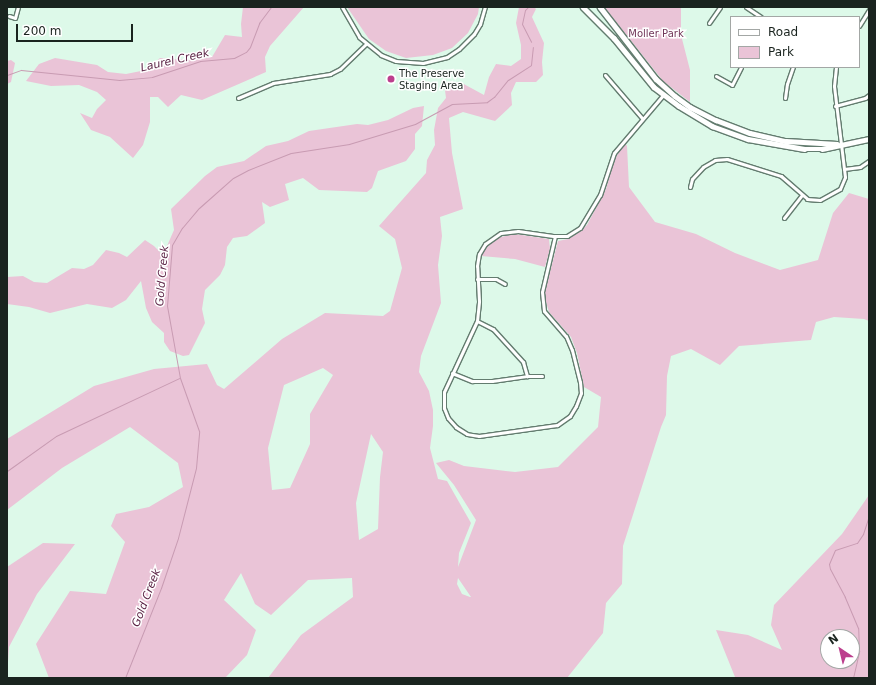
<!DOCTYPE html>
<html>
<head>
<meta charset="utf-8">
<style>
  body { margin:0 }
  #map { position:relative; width:876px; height:685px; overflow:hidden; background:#ddf9e9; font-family:"DejaVu Sans",sans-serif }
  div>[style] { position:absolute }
  .green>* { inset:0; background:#eac4d7 }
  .stream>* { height:1px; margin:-0.5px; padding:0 0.5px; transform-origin:0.5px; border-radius:0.5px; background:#c89bb2 }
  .roads { filter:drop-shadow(1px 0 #637c6f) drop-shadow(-1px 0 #637c6f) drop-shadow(0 1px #637c6f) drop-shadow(0 -1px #637c6f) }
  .street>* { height:3px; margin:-1.5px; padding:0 1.5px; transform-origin:1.5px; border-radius:1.5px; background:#fff }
  .secondary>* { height:4.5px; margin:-2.25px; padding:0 2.25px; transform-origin:2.25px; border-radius:2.25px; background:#fff }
  .dots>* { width:11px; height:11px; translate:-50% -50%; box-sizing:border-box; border:2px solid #fff; border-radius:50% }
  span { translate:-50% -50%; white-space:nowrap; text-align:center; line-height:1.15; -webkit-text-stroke:3px #fff; paint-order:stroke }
  .park-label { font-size:10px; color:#713759 }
  .poi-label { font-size:10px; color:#1a241f }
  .left { translate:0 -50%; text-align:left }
  .water-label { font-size:11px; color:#5b2345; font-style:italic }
  .frame { position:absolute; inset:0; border:8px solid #1a241f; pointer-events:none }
  .legend { position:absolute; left:730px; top:16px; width:130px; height:52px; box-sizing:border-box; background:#fff; border:1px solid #a3a7a5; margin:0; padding:5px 7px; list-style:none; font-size:12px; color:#1a241f }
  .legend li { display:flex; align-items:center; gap:8px; height:20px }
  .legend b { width:20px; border:1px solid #a3a7a5 }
  .north { position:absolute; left:820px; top:629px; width:40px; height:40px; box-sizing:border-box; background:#fff; border:1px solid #a3a7a5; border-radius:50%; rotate:325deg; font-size:11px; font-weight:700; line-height:16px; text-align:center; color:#1a241f }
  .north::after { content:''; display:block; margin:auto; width:14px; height:18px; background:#bc3e8d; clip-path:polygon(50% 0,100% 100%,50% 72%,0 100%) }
  .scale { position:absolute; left:16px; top:24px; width:117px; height:18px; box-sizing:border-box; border:2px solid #1a241f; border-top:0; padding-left:5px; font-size:12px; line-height:14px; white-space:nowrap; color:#1a241f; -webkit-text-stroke:3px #fff; paint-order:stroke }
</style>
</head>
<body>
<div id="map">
  <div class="green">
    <i style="clip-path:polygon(243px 7px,304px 7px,270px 46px,265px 57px,266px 72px,202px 100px,181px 95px,168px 107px,158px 97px,150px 97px,150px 122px,143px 145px,133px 158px,110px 137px,91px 130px,80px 113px,92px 118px,97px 109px,106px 100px,97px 92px,79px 85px,51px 86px,26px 81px,39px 64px,55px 58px,97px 65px,108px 72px,126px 74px,146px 70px,160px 58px,187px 60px,212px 57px,225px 35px,242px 37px,241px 24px)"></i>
    <i style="clip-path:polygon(347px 7px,479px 7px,478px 14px,468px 33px,452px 48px,433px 55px,406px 58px,386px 51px,369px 39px)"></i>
    <i style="clip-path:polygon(evenodd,519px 7px,534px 7px,536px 9px,532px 17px,544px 43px,542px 62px,543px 75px,536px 82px,516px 82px,511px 93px,512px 105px,495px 121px,463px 112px,449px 118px,452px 153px,463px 209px,440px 217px,442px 236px,438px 265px,441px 303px,421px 356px,419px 372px,429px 391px,433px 410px,433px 426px,430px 448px,438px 479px,447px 481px,471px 523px,459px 553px,458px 567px,476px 520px,454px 485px,436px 463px,449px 460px,464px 466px,515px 472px,558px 467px,598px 427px,601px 397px,584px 387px,577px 353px,571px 337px,549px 312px,544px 295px,558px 241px,568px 239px,578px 233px,587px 225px,606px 189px,614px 160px,625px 143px,627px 146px,629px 187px,655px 222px,696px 234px,735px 253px,780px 270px,818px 260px,833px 213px,849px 193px,869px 199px,869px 321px,864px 319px,834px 317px,816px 322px,811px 340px,739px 346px,720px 365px,691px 349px,671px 356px,667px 376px,666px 415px,661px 427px,623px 546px,622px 584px,606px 603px,603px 633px,567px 678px,268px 678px,301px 635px,353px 597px,352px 578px,308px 580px,271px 615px,255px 604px,241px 573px,224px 600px,256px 630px,247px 655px,225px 678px,49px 678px,36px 644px,70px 591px,106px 594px,125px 542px,111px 526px,116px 514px,149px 507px,183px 487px,178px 463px,130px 427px,62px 468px,7px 510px,7px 439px,94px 386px,154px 369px,207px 364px,217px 385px,224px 389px,282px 339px,325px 313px,383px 316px,390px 311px,402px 268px,395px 239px,379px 226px,426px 173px,427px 160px,435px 145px,434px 130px,438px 108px,446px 98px,444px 83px,460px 82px,484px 95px,489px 77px,496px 64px,511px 66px,521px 59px,521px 45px,516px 23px,519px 7px,323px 368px,333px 375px,310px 414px,310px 444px,290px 488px,272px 490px,268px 448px,284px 385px,323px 368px,519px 7px,371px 434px,383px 452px,380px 477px,378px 529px,359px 540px,356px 503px,371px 434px,519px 7px,458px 578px,471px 597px,470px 597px,462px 594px,457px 584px,458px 578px)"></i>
    <i style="clip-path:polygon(604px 7px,681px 7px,681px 35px,690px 70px,690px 102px,663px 81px)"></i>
    <i style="clip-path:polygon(11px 60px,15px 63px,11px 82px,7px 84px,7px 61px)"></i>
    <i style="clip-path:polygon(424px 106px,422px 126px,415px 134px,415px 149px,406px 161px,378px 171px,372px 188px,367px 192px,319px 190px,303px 178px,285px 184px,289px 200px,270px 207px,262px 202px,265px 223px,247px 236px,233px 238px,227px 247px,225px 265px,220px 275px,205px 290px,202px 309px,205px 323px,189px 355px,183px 356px,170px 351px,164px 342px,164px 333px,152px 322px,146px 308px,141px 281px,126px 300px,112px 308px,87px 304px,50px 313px,29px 307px,7px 304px,7px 277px,23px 276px,34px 282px,47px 283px,72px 268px,84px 269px,93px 265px,106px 250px,119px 253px,127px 257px,145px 240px,154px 246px,163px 255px,174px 230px,171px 209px,205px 176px,217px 167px,244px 161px,266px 146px,288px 141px,309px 131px,357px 124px,368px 125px,388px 120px,413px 108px)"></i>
    <i style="clip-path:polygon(515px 234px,549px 239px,550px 249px,545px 267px,515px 259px,481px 256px,488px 245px,497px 238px)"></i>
    <i style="clip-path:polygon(evenodd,869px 495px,869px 678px,730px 678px,735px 677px,716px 630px,748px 635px,782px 650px,771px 625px,774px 605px,842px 534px,869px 495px,828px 637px,852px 637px,852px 661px,828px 661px,828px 637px)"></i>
    <i style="clip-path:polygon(43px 543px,75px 544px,37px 594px,9px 647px,7px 678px,7px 567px)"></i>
  </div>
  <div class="stream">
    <i style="left:528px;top:7px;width:4px;rotate:135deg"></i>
    <i style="left:525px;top:10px;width:14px;rotate:102deg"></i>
    <i style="left:522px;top:24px;width:20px;rotate:63deg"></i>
    <i style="left:7px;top:75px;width:15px;rotate:-20deg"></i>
    <i style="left:21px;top:70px;width:99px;rotate:5.8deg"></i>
    <i style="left:119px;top:80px;width:33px;rotate:-5deg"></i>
    <i style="left:152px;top:77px;width:51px;rotate:-18.4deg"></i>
    <i style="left:200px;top:61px;width:34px;rotate:-5deg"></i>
    <i style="left:234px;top:58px;width:13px;rotate:-27deg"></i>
    <i style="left:246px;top:52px;width:6px;rotate:-51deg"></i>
    <i style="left:250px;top:47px;width:26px;rotate:-69deg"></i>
    <i style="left:259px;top:23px;width:20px;rotate:-53deg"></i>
    <i style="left:7px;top:471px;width:60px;rotate:-35.5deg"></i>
    <i style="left:56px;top:436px;width:136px;rotate:-25.2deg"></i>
    <i style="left:125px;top:678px;width:97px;rotate:-68.2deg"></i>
    <i style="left:161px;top:588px;width:53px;rotate:-71.2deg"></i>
    <i style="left:178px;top:538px;width:72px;rotate:-75.6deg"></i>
    <i style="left:196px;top:468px;width:37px;rotate:-85deg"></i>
    <i style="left:199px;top:431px;width:56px;rotate:-109.7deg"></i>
    <i style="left:180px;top:378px;width:73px;rotate:-100.2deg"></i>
    <i style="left:167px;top:306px;width:61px;rotate:-85.3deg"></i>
    <i style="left:172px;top:245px;width:20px;rotate:-60deg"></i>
    <i style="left:182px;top:228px;width:26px;rotate:-50deg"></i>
    <i style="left:199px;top:208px;width:45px;rotate:-41.4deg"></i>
    <i style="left:233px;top:178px;width:17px;rotate:-28deg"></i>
    <i style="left:248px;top:170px;width:46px;rotate:-21.6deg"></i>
    <i style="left:291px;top:153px;width:59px;rotate:-8.8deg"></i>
    <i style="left:349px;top:144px;width:69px;rotate:-16.9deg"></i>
    <i style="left:415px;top:124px;width:42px;rotate:-28.4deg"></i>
    <i style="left:452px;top:104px;width:35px;rotate:-3deg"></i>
    <i style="left:487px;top:102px;width:9px;rotate:-36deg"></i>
    <i style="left:494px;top:97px;width:22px;rotate:-51deg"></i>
    <i style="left:508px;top:80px;width:27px;rotate:-33deg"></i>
    <i style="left:531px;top:65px;width:18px;rotate:-84deg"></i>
    <i style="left:853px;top:678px;width:28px;rotate:-77deg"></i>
    <i style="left:859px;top:651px;width:23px;rotate:-92deg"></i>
    <i style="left:858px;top:628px;width:34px;rotate:-113deg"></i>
    <i style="left:845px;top:597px;width:32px;rotate:-118deg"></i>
    <i style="left:830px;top:569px;width:5px;rotate:-101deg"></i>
    <i style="left:829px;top:564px;width:15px;rotate:-67deg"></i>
    <i style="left:835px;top:550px;width:23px;rotate:-18deg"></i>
    <i style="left:857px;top:543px;width:11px;rotate:-56deg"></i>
    <i style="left:863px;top:534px;width:19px;rotate:-72deg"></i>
  </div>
  <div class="roads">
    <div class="street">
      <i style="left:342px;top:7px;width:34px;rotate:60deg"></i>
      <i style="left:359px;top:37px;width:28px;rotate:39deg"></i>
      <i style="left:381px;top:55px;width:16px;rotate:22deg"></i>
      <i style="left:396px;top:61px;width:27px;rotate:4deg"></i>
      <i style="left:423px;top:63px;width:25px;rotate:-14deg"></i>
      <i style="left:447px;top:57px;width:14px;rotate:-34deg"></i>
      <i style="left:459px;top:49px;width:21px;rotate:-45deg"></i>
      <i style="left:474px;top:34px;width:12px;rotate:-59deg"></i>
      <i style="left:480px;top:24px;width:18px;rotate:-74deg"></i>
      <i style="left:746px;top:7px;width:18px;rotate:34deg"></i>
      <i style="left:9px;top:16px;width:6px;rotate:18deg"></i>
      <i style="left:15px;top:18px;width:11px;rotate:-75deg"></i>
      <i style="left:709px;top:23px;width:19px;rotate:-55deg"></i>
      <i style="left:859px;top:26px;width:19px;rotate:-58deg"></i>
      <i style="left:605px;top:75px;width:57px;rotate:49.3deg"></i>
      <i style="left:716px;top:76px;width:18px;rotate:29deg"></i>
      <i style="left:732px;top:85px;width:20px;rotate:-63deg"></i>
      <i style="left:238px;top:98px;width:38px;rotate:-23deg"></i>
      <i style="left:273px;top:83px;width:58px;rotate:-9deg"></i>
      <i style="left:330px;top:74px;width:11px;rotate:-27deg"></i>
      <i style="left:340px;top:69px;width:36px;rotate:-44deg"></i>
      <i style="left:785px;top:98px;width:14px;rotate:-82deg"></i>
      <i style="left:787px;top:84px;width:18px;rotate:-71deg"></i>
      <i style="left:835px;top:106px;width:31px;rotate:-15deg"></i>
      <i style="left:865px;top:98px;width:5px;rotate:-37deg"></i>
      <i style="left:844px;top:169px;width:16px;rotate:-7deg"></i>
      <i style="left:860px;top:167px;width:11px;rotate:-34deg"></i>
      <i style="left:690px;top:187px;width:8px;rotate:-76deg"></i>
      <i style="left:692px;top:179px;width:16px;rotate:-47deg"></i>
      <i style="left:703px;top:167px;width:14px;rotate:-30deg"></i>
      <i style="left:715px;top:160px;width:12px;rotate:-5deg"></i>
      <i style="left:727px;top:159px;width:57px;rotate:17.5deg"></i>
      <i style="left:781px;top:176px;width:35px;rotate:41deg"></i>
      <i style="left:807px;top:199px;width:13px;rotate:4deg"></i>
      <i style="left:820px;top:200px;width:23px;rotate:-29deg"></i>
      <i style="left:840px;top:189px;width:13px;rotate:-67deg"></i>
      <i style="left:845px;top:177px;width:92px;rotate:-96.9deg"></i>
      <i style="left:834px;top:86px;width:19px;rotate:-84deg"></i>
      <i style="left:784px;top:218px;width:29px;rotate:-52deg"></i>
      <i style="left:555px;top:236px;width:57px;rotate:103.1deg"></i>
      <i style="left:542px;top:292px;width:19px;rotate:84deg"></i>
      <i style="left:544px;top:311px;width:33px;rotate:49deg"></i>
      <i style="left:566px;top:336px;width:15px;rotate:67deg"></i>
      <i style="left:572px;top:350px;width:33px;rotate:76deg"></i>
      <i style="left:580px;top:382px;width:11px;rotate:85deg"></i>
      <i style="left:581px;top:393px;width:14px;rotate:111deg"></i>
      <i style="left:576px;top:406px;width:12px;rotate:121deg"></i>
      <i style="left:570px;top:416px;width:16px;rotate:145deg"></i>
      <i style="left:557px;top:425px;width:79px;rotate:172deg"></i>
      <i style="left:479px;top:436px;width:12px;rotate:-171deg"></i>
      <i style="left:467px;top:434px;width:13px;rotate:-148deg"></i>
      <i style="left:456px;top:427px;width:12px;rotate:-132deg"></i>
      <i style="left:448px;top:418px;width:11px;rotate:-112deg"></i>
      <i style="left:444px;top:408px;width:16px;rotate:-90deg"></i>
      <i style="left:444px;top:392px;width:78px;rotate:-65.1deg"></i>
      <i style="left:477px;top:321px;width:20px;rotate:-84deg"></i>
      <i style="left:479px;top:301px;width:35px;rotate:-93deg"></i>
      <i style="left:477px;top:266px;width:12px;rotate:-81deg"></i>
      <i style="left:479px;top:254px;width:12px;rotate:-59deg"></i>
      <i style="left:485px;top:244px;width:19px;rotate:-35deg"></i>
      <i style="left:501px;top:233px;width:17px;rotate:-7deg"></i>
      <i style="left:518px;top:231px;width:37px;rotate:8deg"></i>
      <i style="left:555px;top:236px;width:12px"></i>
      <i style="left:567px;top:236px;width:15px;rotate:-32deg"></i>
      <i style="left:580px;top:228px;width:39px;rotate:-59deg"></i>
      <i style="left:600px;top:195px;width:44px;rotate:-71.6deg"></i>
      <i style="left:614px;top:153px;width:77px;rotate:-49.7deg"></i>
      <i style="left:477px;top:279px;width:19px"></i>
      <i style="left:496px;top:279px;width:10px;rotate:29deg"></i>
      <i style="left:477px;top:321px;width:18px;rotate:27deg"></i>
      <i style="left:493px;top:329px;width:45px;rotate:47.7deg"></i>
      <i style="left:523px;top:362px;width:15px;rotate:74deg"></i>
      <i style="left:452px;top:373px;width:22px;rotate:22deg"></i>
      <i style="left:472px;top:381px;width:20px"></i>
      <i style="left:492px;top:381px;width:35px;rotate:-8deg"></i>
      <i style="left:527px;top:376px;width:15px"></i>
    </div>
    <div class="secondary">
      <i style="left:583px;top:7px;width:44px;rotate:45deg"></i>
      <i style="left:614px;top:38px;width:63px;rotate:50.8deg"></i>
      <i style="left:654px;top:87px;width:31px;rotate:37deg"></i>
      <i style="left:679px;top:106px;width:39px;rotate:31deg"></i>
      <i style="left:712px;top:126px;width:38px;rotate:20deg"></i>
      <i style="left:748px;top:139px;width:57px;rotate:10.1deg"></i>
      <i style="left:804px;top:149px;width:18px"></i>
      <i style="left:822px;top:149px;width:48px;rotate:-12deg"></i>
      <i style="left:600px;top:7px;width:91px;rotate:52.1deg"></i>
      <i style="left:656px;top:79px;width:25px;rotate:42deg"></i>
      <i style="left:675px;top:96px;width:19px;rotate:36deg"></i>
      <i style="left:690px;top:107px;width:29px;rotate:27deg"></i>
      <i style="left:716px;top:120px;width:36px;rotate:21deg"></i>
      <i style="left:750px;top:133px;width:37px;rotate:13deg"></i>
      <i style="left:786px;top:141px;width:51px;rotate:3.4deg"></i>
    </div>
  </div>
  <div class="dots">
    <i style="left:391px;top:79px;background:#bc3e8d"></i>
  </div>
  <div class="park-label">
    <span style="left:656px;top:34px">Moller Park</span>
  </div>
  <div class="poi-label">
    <span class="left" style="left:399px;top:79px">The Preserve<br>Staging Area</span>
  </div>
  <div class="water-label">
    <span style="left:175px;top:61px;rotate:-13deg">Laurel Creek</span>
    <span style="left:163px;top:276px;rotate:-85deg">Gold Creek</span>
    <span style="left:147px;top:598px;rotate:-69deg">Gold Creek</span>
  </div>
  <div class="frame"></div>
  <ul class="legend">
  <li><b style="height:5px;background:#fff"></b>Road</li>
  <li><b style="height:11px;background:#eac4d7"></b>Park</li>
  </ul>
  <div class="north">N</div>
  <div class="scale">200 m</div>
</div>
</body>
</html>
